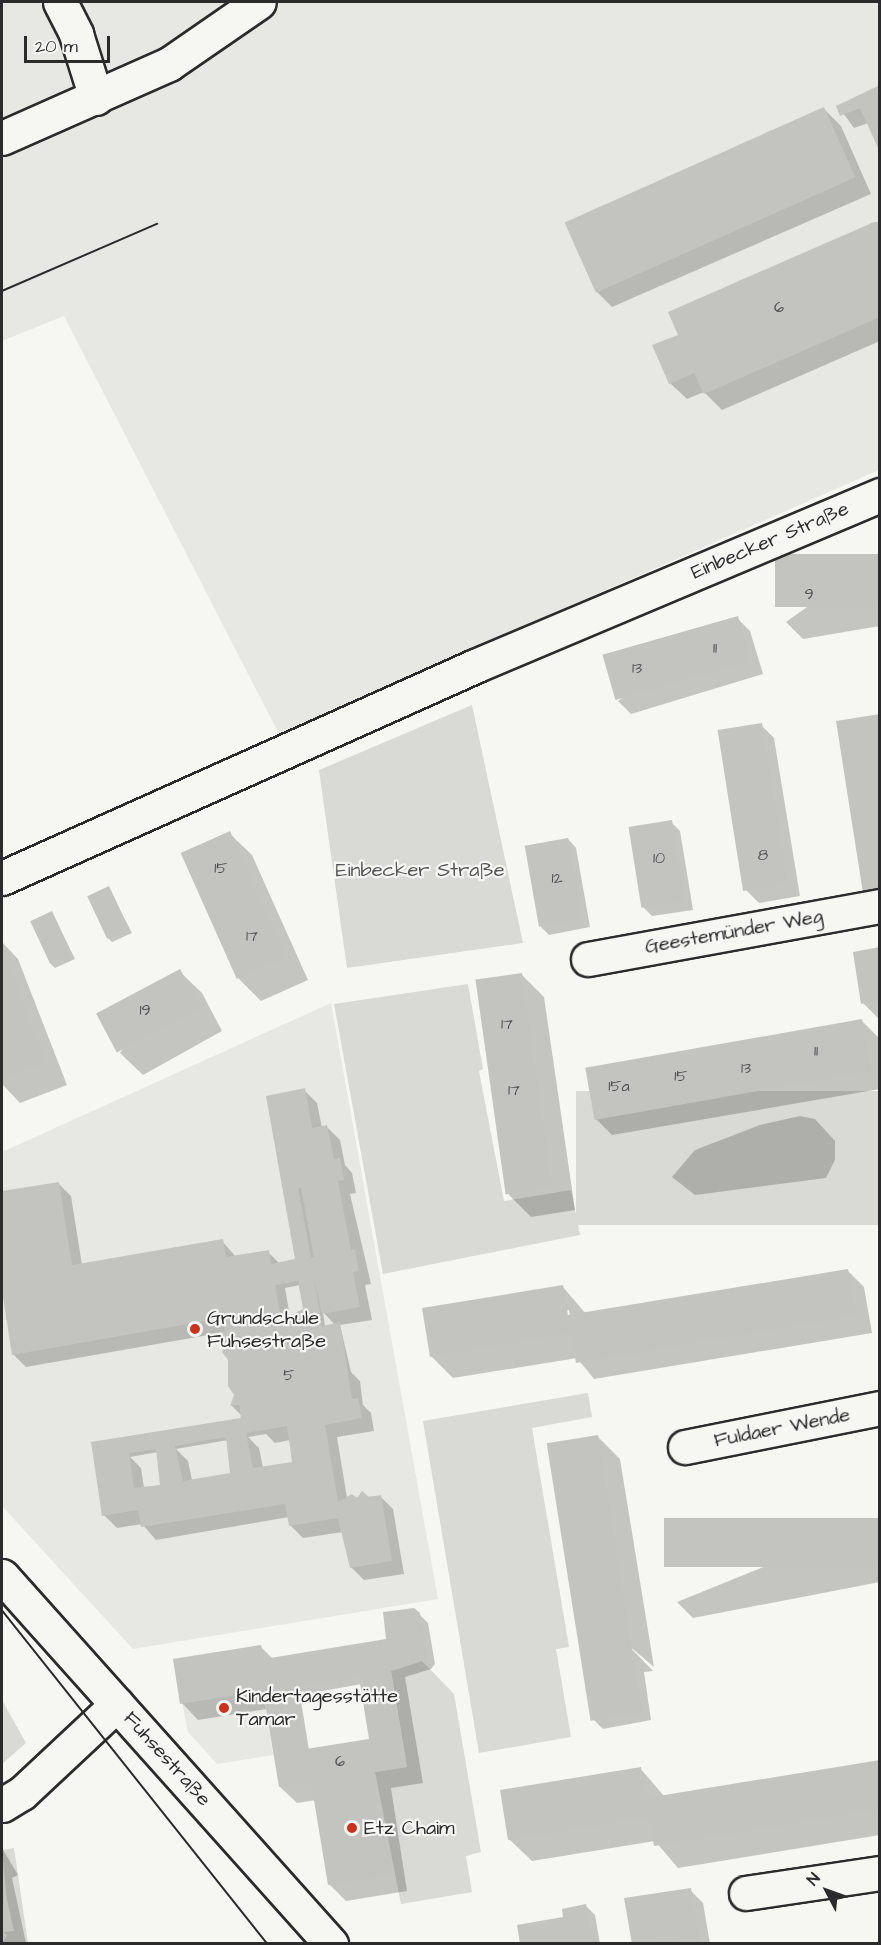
<!DOCTYPE html>
<html>
<head>
<meta charset="utf-8">
<style>
  body { margin:0 }
  #map { position:relative; width:881px; height:1945px; overflow:hidden; background:#f6f6f2; font-family:"Architects Daughter",sans-serif }
  div>[style] { position:absolute }
  .built>* { inset:0; background:#e7e7e3 }
  .green>* { inset:0; background:#d9d9d5; transform-origin:0 0 }
  .water>* { inset:0; background:#aeaeab }
  .shadow>* { inset:0; background:#0003 }
  .building>* { inset:0; background:#c3c3c0; transform-origin:0 0 }
  .roads { filter:drop-shadow(2px 0 #2b2b2b) drop-shadow(-2px 0 #2b2b2b) drop-shadow(0 2px #2b2b2b) drop-shadow(0 -2px #2b2b2b) }
  .minor>* { height:33px; margin:-16.5px; padding:0 16.5px; transform-origin:16.5px; border-radius:16.5px; background:#f6f6f2 }
  .tram>* { height:1.5px; margin:-0.75px; padding:0 0.75px; transform-origin:0.75px; border-radius:0.75px; background:#2b2b2b }
  .dots>* { width:16px; height:16px; translate:-50% -50%; box-sizing:border-box; border:3px solid #f6f6f2; border-radius:50% }
  span { translate:-50% -50%; white-space:nowrap; text-align:center; line-height:1.15; -webkit-text-stroke:4.5px #f6f6f2; paint-order:stroke }
  .number-label { font-size:16px; color:#515150 }
  .number-label span { -webkit-text-stroke-width:0 }
  .street-label { font-size:20px; color:#2b2b2b }
  .park-label { font-size:20px; color:#565656 }
  .poi-label { font-size:20px; color:#2b2b2b }
  .left { translate:0 -50%; text-align:left }
  .frame { position:absolute; inset:0; border:3px solid #2b2b2b; pointer-events:none }
  .north { position:absolute; left:797px; top:1861px; width:60px; height:60px; -webkit-text-stroke:4px #f6f6f2; paint-order:stroke; rotate:311deg; font-size:16px; font-weight:700; line-height:24px; text-align:center; color:#2b2b2b }
  .north::after { content:''; display:block; margin:auto; width:21px; height:27px; background:#2b2b2b; clip-path:polygon(50% 0,100% 100%,50% 72%,0 100%) }
  .scale { position:absolute; left:24px; top:36px; width:86px; height:27px; box-sizing:border-box; border:3px solid #2b2b2b; border-top:0; padding-left:8px; font-size:18px; line-height:21px; white-space:nowrap; color:#2b2b2b; -webkit-text-stroke:4px #f6f6f2; paint-order:stroke }
</style>
</head>
<body>
<div id="map">
  <div class="built">
    <i style="clip-path:polygon(2px 2px,879px 2px,879px 470px,279px 734px,64px 316px,2px 341px)"></i>
    <i style="clip-path:polygon(331px 1003px,438px 1599px,133px 1649px,2px 1506px,2px 1152px)"></i>
    <i style="clip-path:polygon(217px 1652px,263px 1691px,273px 1755px,217px 1764px,188px 1732px,173px 1659px)"></i>
  </div>
  <div class="green">
    <i style="clip-path:polygon(472px 705px,523px 943px,347px 968px,319px 770px)"></i>
    <i style="clip-path:polygon(468px 984px,483px 1069px,479px 1071px,504px 1201px,571px 1190px,580px 1235px,383px 1274px,334px 1004px)"></i>
    <i style="left:879px;top:1091px;width:134px;height:303px;rotate:90deg"></i>
    <i style="clip-path:polygon(588px 1393px,592px 1417px,532px 1428px,569px 1647px,556px 1649px,571px 1737px,479px 1753px,423px 1421px)"></i>
    <i style="clip-path:polygon(422px 1661px,454px 1694px,481px 1852px,466px 1856px,472px 1892px,401px 1904px,375px 1772px,407px 1767px,391px 1671px)"></i>
    <i style="clip-path:polygon(2px 1700px,26px 1743px,2px 1764px)"></i>
    <i style="clip-path:polygon(14px 1848px,28px 1943px,2px 1943px,7px 1935px,4px 1933px,2px 1937px,2px 1918px,4px 1932px,10px 1931px,2px 1850px)"></i>
  </div>
  <div class="water">
    <i style="clip-path:polygon(800px 1116px,815px 1119px,835px 1141px,835px 1160px,826px 1178px,695px 1195px,672px 1177px,695px 1150px,760px 1125px)"></i>
  </div>
  <div class="shadow">
    <i style="clip-path:polygon(880px 87px,880px 148px,868px 123px,854px 128px,838px 106px)"></i>
    <i style="clip-path:polygon(824px 109px,841px 126px,871px 194px,612px 307px,596px 291px)"></i>
    <i style="clip-path:polygon(880px 223px,880px 341px,722px 410px,704px 392px,687px 399px,670px 383px,680px 335px)"></i>
    <i style="clip-path:polygon(880px 555px,880px 626px,803px 639px,786px 622px)"></i>
    <i style="clip-path:polygon(737px 618px,750px 631px,763px 674px,631px 714px,618px 701px)"></i>
    <i style="clip-path:polygon(761px 725px,774px 738px,800px 896px,759px 903px,746px 890px)"></i>
    <i style="clip-path:polygon(671px 822px,680px 831px,693px 910px,652px 916px,643px 907px)"></i>
    <i style="clip-path:polygon(229px 833px,252px 855px,308px 980px,261px 1001px,239px 979px)"></i>
    <i style="clip-path:polygon(568px 839px,576px 848px,590px 927px,549px 935px,540px 926px)"></i>
    <i style="clip-path:polygon(108px 887px,132px 933px,112px 942px,108px 938px)"></i>
    <i style="clip-path:polygon(52px 913px,75px 959px,55px 968px,51px 964px)"></i>
    <i style="clip-path:polygon(2px 942px,18px 959px,67px 1085px,20px 1103px,2px 1084px)"></i>
    <i style="clip-path:polygon(880px 949px,880px 1020px,863px 1003px)"></i>
    <i style="clip-path:polygon(179px 971px,202px 993px,222px 1031px,143px 1075px,120px 1053px)"></i>
    <i style="clip-path:polygon(522px 975px,544px 997px,575px 1210px,531px 1217px,509px 1195px)"></i>
    <i style="clip-path:polygon(862px 1021px,878px 1037px,880px 1089px,612px 1135px,595px 1118px)"></i>
    <i style="clip-path:polygon(evenodd,304px 1090px,317px 1103px,322px 1128px,327px 1127px,340px 1140px,345px 1165px,352px 1173px,356px 1193px,350px 1194px,371px 1284px,365px 1285px,372px 1320px,340px 1325px,351px 1372px,360px 1381px,363px 1405px,371px 1413px,374px 1431px,337px 1437px,347px 1498px,380px 1496px,393px 1509px,404px 1574px,364px 1580px,351px 1567px,343px 1532px,303px 1538px,290px 1525px,289px 1517px,156px 1540px,142px 1524px,117px 1528px,104px 1515px,92px 1444px,245px 1419px,232px 1406px,236px 1395px,227px 1343px,220px 1333px,26px 1367px,13px 1354px,2px 1282px,2px 1193px,58px 1183px,71px 1196px,82px 1265px,222px 1241px,236px 1257px,268px 1252px,280px 1264px,297px 1261px,276px 1134px,304px 1090px,300px 1285px,304px 1310px,290px 1317px,285px 1288px,300px 1285px,304px 1090px,323px 1312px,335px 1325px,325px 1327px,323px 1312px,304px 1090px,266px 1434px,275px 1443px,290px 1440px,294px 1463px,263px 1468px,259px 1448px,248px 1437px,266px 1434px,304px 1090px,228px 1440px,232px 1474px,192px 1480px,188px 1461px,176px 1449px,228px 1440px,304px 1090px,158px 1452px,162px 1486px,144px 1488px,141px 1468px,130px 1457px,158px 1452px)"></i>
    <i style="clip-path:polygon(evenodd,848px 1271px,864px 1287px,872px 1333px,594px 1379px,577px 1358px,453px 1378px,431px 1356px,563px 1287px,586px 1314px,848px 1271px,566px 1310px,569px 1310px,570px 1317px,567px 1317px,566px 1310px)"></i>
    <i style="clip-path:polygon(598px 1437px,620px 1459px,654px 1667px,627px 1644px,653px 1671px,644px 1672px,651px 1720px,603px 1729px,594px 1720px)"></i>
    <i style="clip-path:polygon(880px 1520px,880px 1582px,693px 1618px,677px 1602px)"></i>
    <i style="clip-path:polygon(evenodd,419px 1614px,428px 1623px,435px 1664px,431px 1669px,405px 1677px,423px 1783px,391px 1788px,407px 1891px,346px 1901px,329px 1884px,316px 1800px,297px 1803px,280px 1787px,267px 1709px,198px 1720px,182px 1703px,261px 1647px,273px 1659px,386px 1641px,419px 1614px,362px 1684px,370px 1740px,309px 1750px,300px 1695px,362px 1684px)"></i>
    <i style="clip-path:polygon(880px 1761px,880px 1835px,678px 1868px,655px 1841px,532px 1861px,509px 1839px,640px 1768px,664px 1796px)"></i>
    <i style="clip-path:polygon(2px 1848px,18px 1875px,12px 1878px,26px 1943px,2px 1944px)"></i>
    <i style="clip-path:polygon(690px 1890px,703px 1903px,710px 1944px,634px 1944px)"></i>
    <i style="clip-path:polygon(586px 1906px,595px 1915px,600px 1944px,521px 1944px)"></i>
  </div>
  <div class="building">
    <i style="clip-path:polygon(880px 85px,880px 147px,878px 148px,860px 108px,840px 116px,836px 106px)"></i>
    <i style="left:824px;top:107px;width:77px;height:284px;rotate:66deg"></i>
    <i style="clip-path:polygon(874px 222px,880px 222px,880px 317px,704px 394px,694px 373px,669px 384px,652px 345px,678px 335px,668px 312px)"></i>
    <i style="left:880px;top:554px;width:53px;height:105px;rotate:90deg"></i>
    <i style="left:738px;top:616px;width:47px;height:141px;rotate:74deg"></i>
    <i style="clip-path:polygon(880px 714px,880px 890px,863px 893px,836px 721px)"></i>
    <i style="left:762px;top:723px;width:163px;height:45px;rotate:81deg"></i>
    <i style="left:672px;top:820px;width:82px;height:44px;rotate:81deg"></i>
    <i style="left:230px;top:831px;width:138px;height:54px;rotate:66deg"></i>
    <i style="left:568px;top:838px;width:82px;height:44px;rotate:80deg"></i>
    <i style="left:109px;top:886px;width:47px;height:24px;rotate:65deg"></i>
    <i style="left:52px;top:911px;width:47px;height:24px;rotate:65deg"></i>
    <i style="clip-path:polygon(880px 947px,880px 1001px,861px 1004px,853px 952px)"></i>
    <i style="clip-path:polygon(2px 948px,46px 1062px,2px 1080px)"></i>
    <i style="left:180px;top:969px;width:44px;height:95px;rotate:62deg"></i>
    <i style="left:522px;top:973px;width:217px;height:47px;rotate:82deg"></i>
    <i style="left:862px;top:1019px;width:53px;height:281px;rotate:80deg"></i>
    <i style="clip-path:polygon(evenodd,305px 1088px,312px 1128px,327px 1125px,334px 1159px,340px 1158px,344px 1180px,338px 1181px,351px 1250px,355px 1249px,359px 1271px,353px 1272px,360px 1307px,322px 1314px,314px 1278px,322px 1326px,340px 1322px,352px 1399px,358px 1398px,362px 1418px,325px 1425px,338px 1502px,352px 1494px,357px 1498px,362px 1491px,369px 1497px,381px 1495px,392px 1561px,350px 1568px,338px 1518px,289px 1526px,285px 1504px,141px 1527px,138px 1510px,102px 1516px,91px 1442px,241px 1418px,239px 1405px,230px 1406px,234px 1395px,228px 1386px,228px 1360px,222px 1352px,225px 1343px,218px 1333px,225px 1332px,222px 1318px,12px 1355px,2px 1291px,2px 1191px,59px 1182px,72px 1265px,223px 1239px,226px 1257px,269px 1250px,271px 1264px,295px 1259px,266px 1096px,305px 1088px,298px 1188px,301px 1188px,314px 1257px,311px 1257px,298px 1188px,305px 1088px,298px 1281px,303px 1309px,281px 1320px,275px 1285px,298px 1281px,305px 1088px,287px 1426px,292px 1462px,253px 1468px,246px 1433px,287px 1426px,305px 1088px,226px 1437px,230px 1473px,183px 1481px,175px 1446px,226px 1437px,305px 1088px,156px 1449px,160px 1485px,134px 1488px,129px 1453px,156px 1449px)"></i>
    <i style="clip-path:polygon(848px 1269px,856px 1316px,576px 1363px,571px 1333px,430px 1357px,422px 1308px,563px 1285px,568px 1315px)"></i>
    <i style="left:598px;top:1435px;width:281px;height:52px;rotate:81deg"></i>
    <i style="left:880px;top:1518px;width:49px;height:216px;rotate:90deg"></i>
    <i style="clip-path:polygon(evenodd,414px 1608px,420px 1613px,427px 1654px,422px 1661px,391px 1671px,407px 1767px,375px 1772px,392px 1875px,328px 1885px,311px 1782px,279px 1787px,263px 1691px,180px 1704px,173px 1659px,261px 1645px,264px 1659px,386px 1639px,383px 1612px,414px 1608px,359px 1677px,369px 1739px,306px 1749px,296px 1687px,359px 1677px)"></i>
    <i style="clip-path:polygon(880px 1760px,880px 1809px,654px 1846px,649px 1817px,508px 1840px,500px 1790px,641px 1767px,646px 1798px)"></i>
    <i style="clip-path:polygon(3px 1882px,14px 1931px,3px 1932px,7px 1935px,2px 1943px)"></i>
    <i style="clip-path:polygon(691px 1888px,700px 1944px,680px 1944px,679px 1938px,632px 1944px,624px 1898px)"></i>
    <i style="clip-path:polygon(586px 1904px,593px 1944px,520px 1944px,517px 1925px,563px 1917px,562px 1909px)"></i>
  </div>
  <div class="roads">
    <div class="minor">
      <i style="left:60px;top:2px;width:36px;rotate:63deg"></i>
      <i style="left:76px;top:34px;width:67px;rotate:72.6deg"></i>
      <i style="left:2px;top:138px;width:183px;rotate:-23.9deg"></i>
      <i style="left:169px;top:64px;width:109px;rotate:-34.6deg"></i>
      <i style="left:2px;top:878px;width:518px;rotate:-24.14deg"></i>
      <i style="left:475px;top:666px;width:440px;rotate:-22.9deg"></i>
      <i style="left:588px;top:959px;width:297px;rotate:-10.3deg"></i>
      <i style="left:685px;top:1447px;width:199px;rotate:-11.3deg"></i>
      <i style="left:2px;top:1576px;width:494px;rotate:48.2deg"></i>
      <i style="left:2px;top:1805px;width:23px;rotate:-31deg"></i>
      <i style="left:22px;top:1793px;width:130px;rotate:-43.1deg"></i>
      <i style="left:746px;top:1893px;width:135px;rotate:-8.5deg"></i>
    </div>
  </div>
  <div class="tram">
    <i style="left:2px;top:291px;width:169px;rotate:-23.4deg"></i>
    <i style="left:2px;top:1610px;width:427px;rotate:51.5deg"></i>
  </div>
  <div class="dots">
    <i style="left:195px;top:1329px;background:#c8321e"></i>
    <i style="left:224px;top:1708px;background:#c8321e"></i>
    <i style="left:352px;top:1828px;background:#c8321e"></i>
  </div>
  <div class="number-label">
    <span style="left:779px;top:307px">6</span>
    <span style="left:809px;top:594px">9</span>
    <span style="left:715px;top:648px">11</span>
    <span style="left:637px;top:668px">13</span>
    <span style="left:763px;top:855px">8</span>
    <span style="left:659px;top:858px">10</span>
    <span style="left:221px;top:868px">15</span>
    <span style="left:557px;top:878px">12</span>
    <span style="left:252px;top:936px">17</span>
    <span style="left:145px;top:1010px">19</span>
    <span style="left:507px;top:1024px">17</span>
    <span style="left:816px;top:1051px">11</span>
    <span style="left:746px;top:1068px">13</span>
    <span style="left:681px;top:1076px">15</span>
    <span style="left:619px;top:1086px">15a</span>
    <span style="left:514px;top:1090px">17</span>
    <span style="left:289px;top:1375px">5</span>
    <span style="left:340px;top:1761px">6</span>
  </div>
  <div class="street-label">
    <span style="left:770px;top:541px;rotate:-23deg">Einbecker Straße</span>
    <span style="left:734px;top:932px;rotate:-10deg">Geestemünder Weg</span>
    <span style="left:782px;top:1428px;rotate:-11deg">Fuldaer Wende</span>
    <span style="left:167px;top:1759px;rotate:48deg">Fuhsestraße</span>
  </div>
  <div class="park-label">
    <span style="left:420px;top:870px">Einbecker Straße</span>
  </div>
  <div class="poi-label">
    <span class="left" style="left:207px;top:1330px">Grundschule<br>Fuhsestraße</span>
    <span class="left" style="left:236px;top:1708px">Kindertagesstätte<br>Tamar</span>
    <span class="left" style="left:364px;top:1828px">Etz Chaim</span>
  </div>
  <div class="frame"></div>
  <div class="north">N</div>
  <div class="scale">20 m</div>
</div>
</body>
</html>
